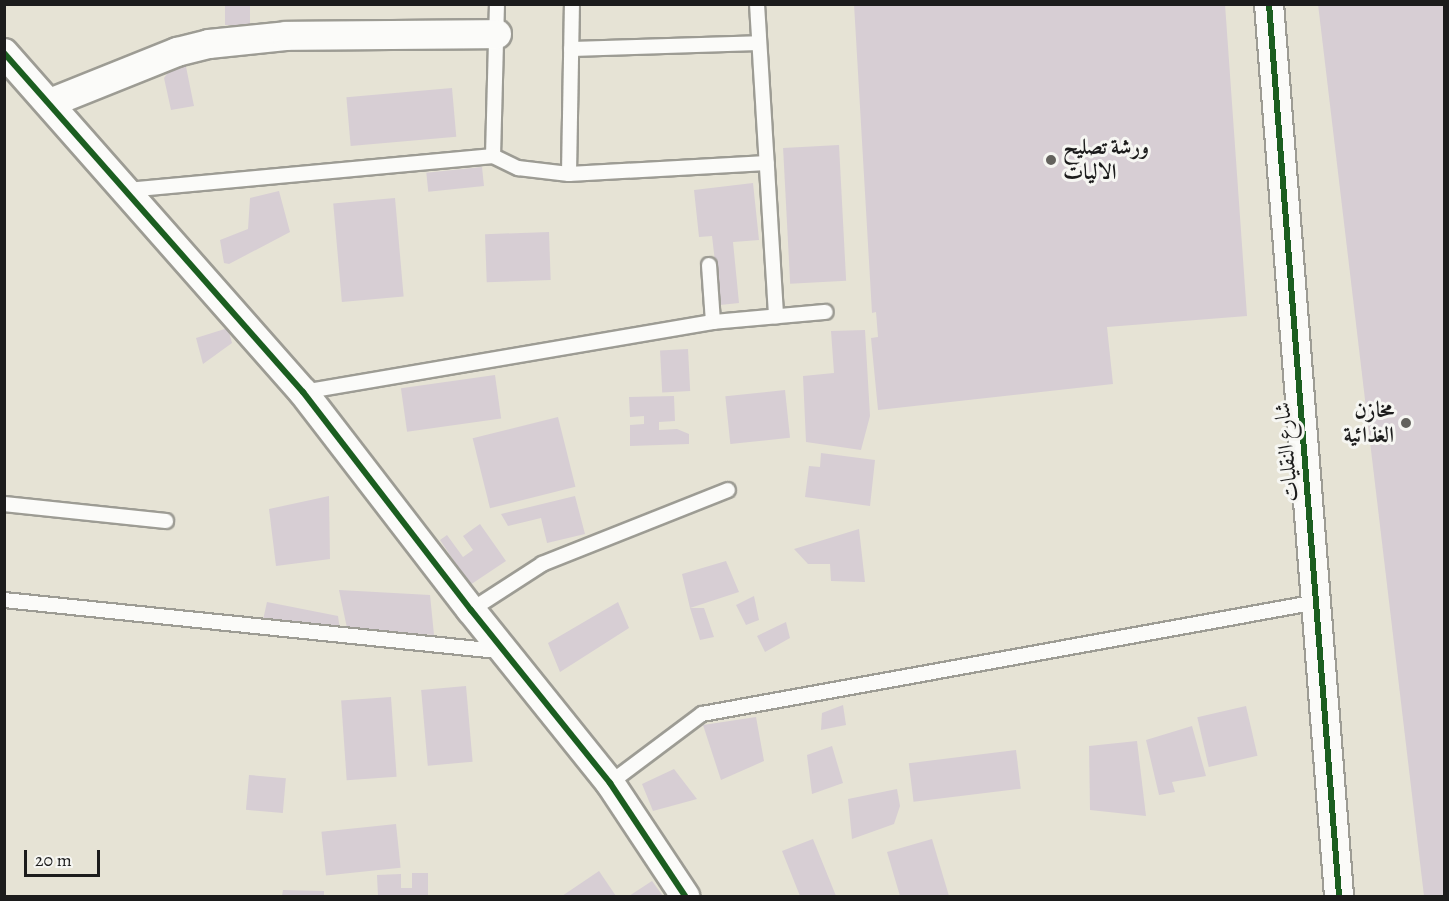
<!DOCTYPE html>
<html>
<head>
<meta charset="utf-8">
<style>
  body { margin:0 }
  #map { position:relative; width:1449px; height:901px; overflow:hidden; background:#e6e3d5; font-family:Alegreya,Amiri,serif }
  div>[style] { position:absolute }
  .building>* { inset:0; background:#d7ced4; transform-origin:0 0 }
  .roads { filter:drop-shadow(2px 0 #9d9c94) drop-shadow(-2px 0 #9d9c94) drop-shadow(0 2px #9d9c94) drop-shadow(0 -2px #9d9c94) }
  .service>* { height:14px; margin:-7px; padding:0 7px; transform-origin:7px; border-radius:7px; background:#fbfbf9 }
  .minor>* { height:28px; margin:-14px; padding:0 14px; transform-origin:14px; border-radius:14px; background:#fbfbf9 }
  .cycleway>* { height:6px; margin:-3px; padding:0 3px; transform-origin:3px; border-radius:3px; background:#1b5e20 }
  .dots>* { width:16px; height:16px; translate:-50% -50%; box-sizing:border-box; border:3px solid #f6f6f2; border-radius:50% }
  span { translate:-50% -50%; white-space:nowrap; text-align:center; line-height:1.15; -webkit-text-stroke:6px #f6f6f2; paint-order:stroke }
  .poi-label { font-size:22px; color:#1c1c1c; font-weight:700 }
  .left { translate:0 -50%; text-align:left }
  .right { translate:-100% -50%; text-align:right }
  .street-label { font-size:22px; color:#1c1c1c }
  .frame { position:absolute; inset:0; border:6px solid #1c1c1c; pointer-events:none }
  .scale { position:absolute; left:24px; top:850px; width:76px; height:27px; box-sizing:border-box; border:3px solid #1c1c1c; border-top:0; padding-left:8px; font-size:18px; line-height:21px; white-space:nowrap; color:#1c1c1c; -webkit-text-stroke:4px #f6f6f2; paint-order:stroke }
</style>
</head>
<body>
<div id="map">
  <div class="building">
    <i style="left:225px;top:4px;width:25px;height:21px"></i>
    <i style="clip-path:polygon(854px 4px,1225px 4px,1247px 316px,1107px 327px,1113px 384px,878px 410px,871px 338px,878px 337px,876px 312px,872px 313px)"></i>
    <i style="clip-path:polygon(1318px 4px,1444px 4px,1444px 896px,1424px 896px)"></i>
    <i style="clip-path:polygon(183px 52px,194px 106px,171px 110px,164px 78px)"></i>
    <i style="left:452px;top:88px;width:49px;height:106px;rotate:85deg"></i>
    <i style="left:839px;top:145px;width:136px;height:56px;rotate:87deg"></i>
    <i style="left:482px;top:167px;width:19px;height:56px;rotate:84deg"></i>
    <i style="clip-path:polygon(753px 183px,759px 240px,733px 242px,739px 303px,720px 305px,712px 236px,699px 237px,694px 190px)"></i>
    <i style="clip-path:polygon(279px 191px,290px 232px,229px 264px,224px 263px,220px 240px,248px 229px,250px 198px)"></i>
    <i style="left:395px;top:198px;width:99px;height:62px;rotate:85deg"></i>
    <i style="left:549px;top:232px;width:48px;height:64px;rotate:88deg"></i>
    <i style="clip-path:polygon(228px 328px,232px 343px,203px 364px,196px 338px)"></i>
    <i style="clip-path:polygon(865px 330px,870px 416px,861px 450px,806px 442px,803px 376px,834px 373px,831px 331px)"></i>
    <i style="left:688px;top:349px;width:42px;height:28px;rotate:87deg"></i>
    <i style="left:495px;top:375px;width:44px;height:95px;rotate:82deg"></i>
    <i style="left:785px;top:390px;width:48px;height:60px;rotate:84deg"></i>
    <i style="clip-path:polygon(674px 396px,675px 421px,659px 422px,659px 430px,677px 429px,689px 434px,689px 444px,630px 446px,630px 425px,644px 424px,644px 416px,630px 417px,629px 397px)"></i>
    <i style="left:558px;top:417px;width:72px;height:88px;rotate:76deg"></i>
    <i style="clip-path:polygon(821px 453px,875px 460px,870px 506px,805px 497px,809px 466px,820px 467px)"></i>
    <i style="clip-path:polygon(329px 496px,330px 559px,276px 566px,269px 509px)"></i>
    <i style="clip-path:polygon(575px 496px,585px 534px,547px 543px,541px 518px,508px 526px,501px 514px)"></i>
    <i style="clip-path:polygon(480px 524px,506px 561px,470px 585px,440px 540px,447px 535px,463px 557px,473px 550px,463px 536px)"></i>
    <i style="clip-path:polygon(859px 529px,865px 582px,831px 581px,830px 564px,808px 564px,794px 549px)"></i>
    <i style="clip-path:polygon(726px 561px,739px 592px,690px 608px,704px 608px,714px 637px,700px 640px,690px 608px,682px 574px)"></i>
    <i style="clip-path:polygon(339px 590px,430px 595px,434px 635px,347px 628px)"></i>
    <i style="clip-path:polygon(754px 596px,759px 620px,746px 625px,736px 605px)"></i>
    <i style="clip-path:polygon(267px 602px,338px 616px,340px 630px,263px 620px)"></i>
    <i style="clip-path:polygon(618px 602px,629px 628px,560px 672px,548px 643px)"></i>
    <i style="clip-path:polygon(786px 622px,790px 638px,765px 652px,757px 636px)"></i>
    <i style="left:466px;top:686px;width:76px;height:45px;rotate:85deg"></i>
    <i style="left:391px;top:697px;width:80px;height:50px;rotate:86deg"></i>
    <i style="clip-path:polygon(843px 705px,846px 725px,821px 730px,822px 713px)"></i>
    <i style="left:1246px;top:706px;width:51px;height:50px;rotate:77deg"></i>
    <i style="clip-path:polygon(756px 717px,764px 761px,721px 780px,703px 725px)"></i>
    <i style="clip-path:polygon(1192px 726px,1206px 776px,1172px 782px,1175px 792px,1159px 795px,1146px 740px)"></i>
    <i style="clip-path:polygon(1137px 741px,1146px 816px,1090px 810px,1089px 746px)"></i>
    <i style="clip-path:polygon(832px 746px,843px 783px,812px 794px,807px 755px)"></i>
    <i style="left:1016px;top:750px;width:39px;height:108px;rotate:83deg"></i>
    <i style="clip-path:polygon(674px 769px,697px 799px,653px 811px,642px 784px)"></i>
    <i style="left:249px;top:775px;width:37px;height:35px;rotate:5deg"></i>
    <i style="clip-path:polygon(897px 789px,900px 806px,894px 824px,852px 839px,848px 799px)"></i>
    <i style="left:396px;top:824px;width:44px;height:75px;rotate:84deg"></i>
    <i style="clip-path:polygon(813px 839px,836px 896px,800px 896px,782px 851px)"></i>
    <i style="clip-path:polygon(932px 839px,949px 896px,900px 896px,887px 852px)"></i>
    <i style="clip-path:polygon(599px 871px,616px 896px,562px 896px)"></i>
    <i style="clip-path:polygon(412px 873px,428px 873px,428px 896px,378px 896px,377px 875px,401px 874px,401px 888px,412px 888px)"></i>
    <i style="clip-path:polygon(652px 881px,663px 896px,629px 896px)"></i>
    <i style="clip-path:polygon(283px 890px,324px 891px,324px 896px,282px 896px)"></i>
  </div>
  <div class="roads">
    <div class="service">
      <i style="left:757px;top:4px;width:313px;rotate:86.5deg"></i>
      <i style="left:571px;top:49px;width:188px;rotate:-1.8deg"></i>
      <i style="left:493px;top:156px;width:152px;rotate:-88.5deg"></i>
      <i style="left:569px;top:174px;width:170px;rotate:-89deg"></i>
      <i style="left:127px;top:190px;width:368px;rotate:-5.3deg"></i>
      <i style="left:493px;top:156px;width:28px;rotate:26deg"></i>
      <i style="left:518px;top:168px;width:51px;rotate:6.7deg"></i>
      <i style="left:569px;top:174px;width:198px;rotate:-3.2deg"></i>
      <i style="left:709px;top:265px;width:57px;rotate:86deg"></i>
      <i style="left:303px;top:392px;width:416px;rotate:-9.7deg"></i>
      <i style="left:713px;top:322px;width:113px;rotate:-5.1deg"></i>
      <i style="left:4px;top:504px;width:163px;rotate:6deg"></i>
      <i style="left:4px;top:600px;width:500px;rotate:5.9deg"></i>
      <i style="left:471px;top:610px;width:85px;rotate:-32.9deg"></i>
      <i style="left:542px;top:564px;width:200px;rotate:-21.7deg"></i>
      <i style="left:610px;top:783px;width:115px;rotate:-36.9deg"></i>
      <i style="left:702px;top:714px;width:625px;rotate:-10.32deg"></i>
    </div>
    <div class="minor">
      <i style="left:1269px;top:4px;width:895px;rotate:85.51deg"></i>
      <i style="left:4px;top:53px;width:452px;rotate:48.6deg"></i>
      <i style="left:303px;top:392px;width:275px;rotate:52.4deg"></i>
      <i style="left:471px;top:610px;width:222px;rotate:51.2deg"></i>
      <i style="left:610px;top:783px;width:136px;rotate:56.4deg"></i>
      <i style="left:50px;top:103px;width:137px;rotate:-21.9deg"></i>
      <i style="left:177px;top:52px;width:33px;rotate:-14deg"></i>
      <i style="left:209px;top:44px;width:77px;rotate:-5.9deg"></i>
      <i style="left:286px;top:36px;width:211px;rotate:-0.5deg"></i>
    </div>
  </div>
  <div class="cycleway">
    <i style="left:1269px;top:4px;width:895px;rotate:85.51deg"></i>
    <i style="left:4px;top:53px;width:452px;rotate:48.6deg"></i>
    <i style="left:303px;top:392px;width:275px;rotate:52.4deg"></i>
    <i style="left:471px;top:610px;width:222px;rotate:51.2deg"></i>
    <i style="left:610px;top:783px;width:136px;rotate:56.4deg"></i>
  </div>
  <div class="dots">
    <i style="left:1051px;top:160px;background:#63625d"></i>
    <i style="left:1406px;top:423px;background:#63625d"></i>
  </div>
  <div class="poi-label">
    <span class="left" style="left:1063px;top:160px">ورشة تصليح<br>الاليات</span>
    <span class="right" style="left:1394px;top:423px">مخازن<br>الغذائية</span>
  </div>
  <div class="street-label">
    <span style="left:1287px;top:452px;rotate:-95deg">شارع النقليات</span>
  </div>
  <div class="frame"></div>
  <div class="scale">20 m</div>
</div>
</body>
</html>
